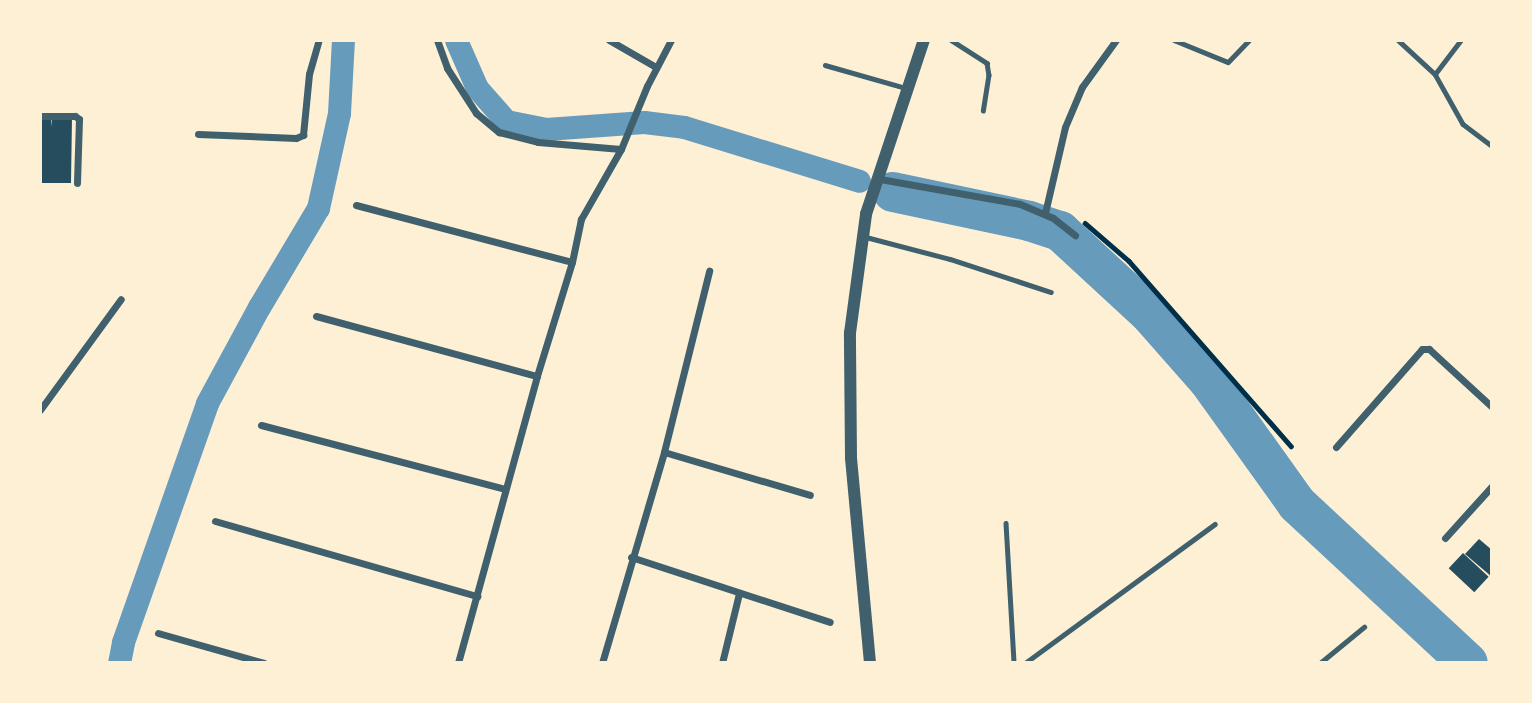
<!DOCTYPE html>
<html>
<head>
<meta charset="utf-8">
<style>
  body { margin:0 }
  #map { position:relative; width:1532px; height:703px; overflow:hidden; background:#fdf0d5; font-family:"Alegreya Sans",sans-serif }
  div>[style] { position:absolute }
  .canal>* { height:23px; margin:-11.5px; padding:0 11.5px; transform-origin:11.5px; border-radius:11.5px; background:#669bbc }
  .river>* { height:40px; margin:-20px; padding:0 20px; transform-origin:20px; border-radius:20px; background:#669bbc }
  .building>* { inset:0; background:#264d5e; transform-origin:0 0 }
  .path>* { height:4.5px; margin:-2.25px; padding:0 2.25px; transform-origin:2.25px; border-radius:2.25px; background:#003049 }
  .service>* { height:4.5px; margin:-2.25px; padding:0 2.25px; transform-origin:2.25px; border-radius:2.25px; background:#3f606c }
  .minor>* { height:7px; margin:-3.5px; padding:0 3.5px; transform-origin:3.5px; border-radius:3.5px; background:#3f606c }
  .tertiary>* { height:12px; margin:-6px; padding:0 6px; transform-origin:6px; border-radius:6px; background:#3f606c }
  span { translate:-50% -50%; white-space:nowrap; text-align:center; line-height:1.15; -webkit-text-stroke:7px #fdf0d5; paint-order:stroke }
  .frame { position:absolute; inset:0; border:42px solid #fdf0d5; pointer-events:none }
</style>
</head>
<body>
<div id="map">
  <div class="canal">
    <i style="left:456px;top:40px;width:52px;rotate:66.4deg"></i>
    <i style="left:477px;top:88px;width:44px;rotate:48.7deg"></i>
    <i style="left:506px;top:121px;width:41px;rotate:11.3deg"></i>
    <i style="left:546px;top:129px;width:98px;rotate:-4.1deg"></i>
    <i style="left:644px;top:122px;width:40px;rotate:7.1deg"></i>
    <i style="left:684px;top:127px;width:183px;rotate:17.1deg"></i>
    <i style="left:119px;top:663px;width:21px;rotate:-79deg"></i>
    <i style="left:123px;top:642px;width:253px;rotate:-70.6deg"></i>
    <i style="left:207px;top:403px;width:109px;rotate:-61.6deg"></i>
    <i style="left:259px;top:307px;width:115px;rotate:-59.2deg"></i>
    <i style="left:318px;top:208px;width:97px;rotate:-77.5deg"></i>
    <i style="left:339px;top:113px;width:73px;rotate:-86.9deg"></i>
  </div>
  <div class="river">
    <i style="left:893px;top:192px;width:139px;rotate:12deg"></i>
    <i style="left:1029px;top:221px;width:33px;rotate:18deg"></i>
    <i style="left:1060px;top:231px;width:121px;rotate:42.7deg"></i>
    <i style="left:1149px;top:313px;width:91px;rotate:48.6deg"></i>
    <i style="left:1209px;top:381px;width:151px;rotate:54.4deg"></i>
    <i style="left:1297px;top:504px;width:233px;rotate:42.9deg"></i>
  </div>
  <div class="building">
    <i style="clip-path:polygon(40px 116px,51px 116px,51px 127px,52px 117px,72px 117px,71px 183px,41px 183px)"></i>
    <i style="clip-path:polygon(1479px 539px,1492px 550px,1492px 577px,1465px 554px)"></i>
    <i style="left:1463px;top:553px;width:35px;height:21px;rotate:43deg"></i>
  </div>
  <div class="path">
    <i style="left:1085px;top:223px;width:58px;rotate:40.8deg"></i>
    <i style="left:1129px;top:261px;width:246px;rotate:48.8deg"></i>
  </div>
  <div class="service">
    <i style="left:951px;top:40px;width:43px;rotate:32.6deg"></i>
    <i style="left:987px;top:63px;width:12px;rotate:81deg"></i>
    <i style="left:989px;top:75px;width:36px;rotate:99deg"></i>
    <i style="left:1174px;top:40px;width:58px;rotate:22.2deg"></i>
    <i style="left:1228px;top:62px;width:30px;rotate:-46deg"></i>
    <i style="left:1398px;top:40px;width:50px;rotate:42.6deg"></i>
    <i style="left:1435px;top:74px;width:57px;rotate:60.8deg"></i>
    <i style="left:1463px;top:124px;width:36px;rotate:37deg"></i>
    <i style="left:825px;top:65px;width:84px;rotate:15.9deg"></i>
    <i style="left:1435px;top:74px;width:43px;rotate:-52.6deg"></i>
    <i style="left:866px;top:237px;width:87px;rotate:14.7deg"></i>
    <i style="left:950px;top:259px;width:106px;rotate:18.1deg"></i>
    <i style="left:1006px;top:523px;width:140px;rotate:86.7deg"></i>
    <i style="left:1025px;top:663px;width:235px;rotate:-36.2deg"></i>
    <i style="left:1320px;top:663px;width:57px;rotate:-39.3deg"></i>
  </div>
  <div class="minor">
    <i style="left:437px;top:40px;width:30px;rotate:70deg"></i>
    <i style="left:447px;top:68px;width:54px;rotate:57.2deg"></i>
    <i style="left:476px;top:113px;width:30px;rotate:40deg"></i>
    <i style="left:499px;top:132px;width:40px;rotate:14.4deg"></i>
    <i style="left:538px;top:142px;width:83px;rotate:4.8deg"></i>
    <i style="left:621px;top:149px;width:81px;rotate:119.7deg"></i>
    <i style="left:581px;top:219px;width:44px;rotate:101.8deg"></i>
    <i style="left:572px;top:262px;width:119px;rotate:107.1deg"></i>
    <i style="left:537px;top:376px;width:298px;rotate:105.4deg"></i>
    <i style="left:609px;top:40px;width:54px;rotate:29.9deg"></i>
    <i style="left:40px;top:116px;width:35px"></i>
    <i style="left:75px;top:116px;width:5px;rotate:37deg"></i>
    <i style="left:79px;top:119px;width:64px;rotate:91.8deg"></i>
    <i style="left:198px;top:134px;width:98px;rotate:2.3deg"></i>
    <i style="left:296px;top:138px;width:8px;rotate:-23deg"></i>
    <i style="left:303px;top:135px;width:61px;rotate:-84.4deg"></i>
    <i style="left:309px;top:74px;width:35px;rotate:-74deg"></i>
    <i style="left:621px;top:149px;width:68px;rotate:-67.6deg"></i>
    <i style="left:647px;top:86px;width:52px;rotate:-62.4deg"></i>
    <i style="left:880px;top:179px;width:142px;rotate:10.1deg"></i>
    <i style="left:1020px;top:204px;width:36px;rotate:23deg"></i>
    <i style="left:1053px;top:218px;width:28px;rotate:38deg"></i>
    <i style="left:356px;top:205px;width:223px;rotate:14.8deg"></i>
    <i style="left:1045px;top:213px;width:88px;rotate:-76.9deg"></i>
    <i style="left:1065px;top:127px;width:43px;rotate:-67deg"></i>
    <i style="left:1082px;top:87px;width:58px;rotate:-54.1deg"></i>
    <i style="left:316px;top:316px;width:229px;rotate:15.2deg"></i>
    <i style="left:40px;top:410px;width:137px;rotate:-53.9deg"></i>
    <i style="left:261px;top:425px;width:252px;rotate:14.7deg"></i>
    <i style="left:1336px;top:447px;width:130px;rotate:-48.7deg"></i>
    <i style="left:1422px;top:349px;width:7px"></i>
    <i style="left:1429px;top:349px;width:86px;rotate:42.6deg"></i>
    <i style="left:664px;top:452px;width:152px;rotate:16.4deg"></i>
    <i style="left:215px;top:521px;width:273px;rotate:16deg"></i>
    <i style="left:1445px;top:538px;width:70px;rotate:-47.9deg"></i>
    <i style="left:631px;top:557px;width:209px;rotate:18.1deg"></i>
    <i style="left:158px;top:633px;width:110px;rotate:15.8deg"></i>
    <i style="left:602px;top:663px;width:220px;rotate:-73.6deg"></i>
    <i style="left:664px;top:452px;width:187px;rotate:-76deg"></i>
    <i style="left:722px;top:663px;width:72px;rotate:-76.3deg"></i>
  </div>
  <div class="tertiary">
    <i style="left:870px;top:663px;width:206px;rotate:-95.3deg"></i>
    <i style="left:851px;top:458px;width:125px;rotate:-90.5deg"></i>
    <i style="left:850px;top:333px;width:120px;rotate:-82.3deg"></i>
    <i style="left:866px;top:214px;width:183px;rotate:-71.6deg"></i>
  </div>
  <div class="frame"></div>
</div>
</body>
</html>
